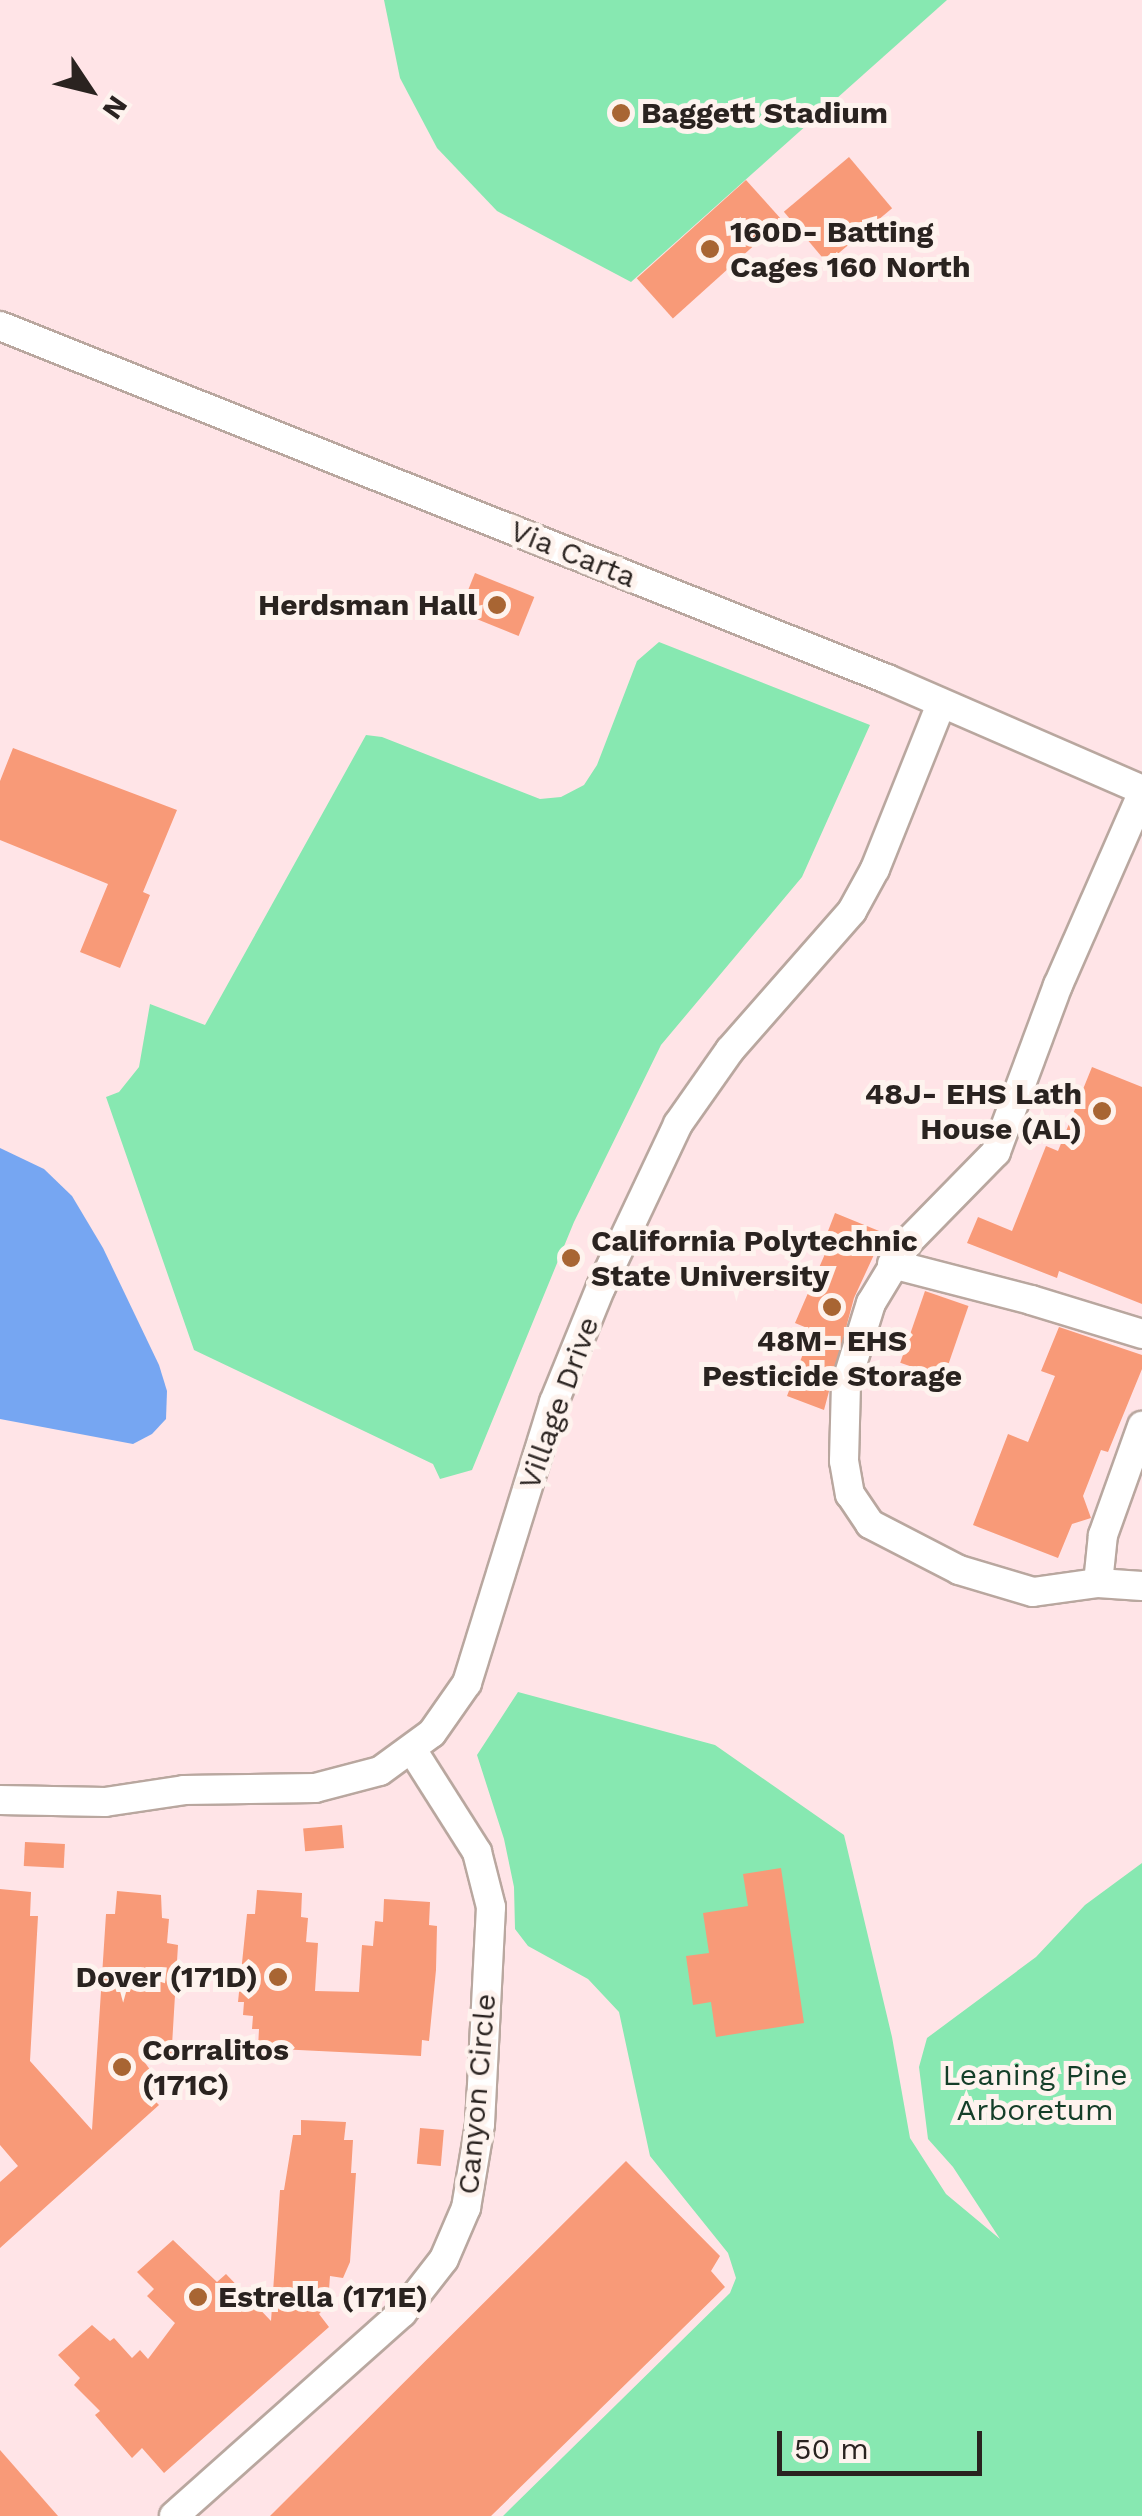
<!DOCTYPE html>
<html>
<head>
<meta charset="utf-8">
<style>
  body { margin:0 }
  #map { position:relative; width:1142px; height:2516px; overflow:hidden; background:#fef3ee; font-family:"Work Sans",sans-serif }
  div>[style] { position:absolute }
  .education>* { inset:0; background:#ffe4e7; transform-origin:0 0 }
  .green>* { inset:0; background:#87e8b1 }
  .water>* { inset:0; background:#76a6f2 }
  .building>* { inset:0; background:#f89a78; transform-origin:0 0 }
  .roads { filter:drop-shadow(2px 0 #b9a79f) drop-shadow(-2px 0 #b9a79f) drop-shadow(0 2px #b9a79f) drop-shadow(0 -2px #b9a79f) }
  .minor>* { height:28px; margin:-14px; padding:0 14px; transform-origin:14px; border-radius:14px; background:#fff }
  .dots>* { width:28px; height:28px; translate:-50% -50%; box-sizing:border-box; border:5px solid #fef3ee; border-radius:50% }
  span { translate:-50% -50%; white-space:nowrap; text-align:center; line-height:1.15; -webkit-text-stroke:10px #fef3ee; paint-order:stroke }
  .poi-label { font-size:30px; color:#2a2320; font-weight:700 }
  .left { translate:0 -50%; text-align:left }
  .right { translate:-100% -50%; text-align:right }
  .street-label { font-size:30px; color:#2a2320 }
  .park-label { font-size:30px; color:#143e28 }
  .north { position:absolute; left:40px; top:40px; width:100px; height:100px; -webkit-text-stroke:8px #fef3ee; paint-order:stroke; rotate:125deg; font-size:28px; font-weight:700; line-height:40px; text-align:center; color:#2a2320 }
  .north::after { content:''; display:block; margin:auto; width:35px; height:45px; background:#2a2320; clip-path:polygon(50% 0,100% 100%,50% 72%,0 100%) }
  .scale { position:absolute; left:777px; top:2431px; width:205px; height:45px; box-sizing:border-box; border:5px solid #2a2320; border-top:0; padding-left:12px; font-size:30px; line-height:35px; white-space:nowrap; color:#2a2320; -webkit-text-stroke:8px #fef3ee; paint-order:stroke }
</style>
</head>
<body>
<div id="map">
  <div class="education">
    <i style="left:0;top:0;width:1142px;height:2516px"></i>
  </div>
  <div class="green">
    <i style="clip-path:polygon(384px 0,947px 0,631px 282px,497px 211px,437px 148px,400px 78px)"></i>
    <i style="clip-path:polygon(659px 642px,870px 725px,802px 877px,661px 1045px,574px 1222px,472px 1470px,440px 1479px,433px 1464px,194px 1350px,106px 1097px,119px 1092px,139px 1067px,150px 1004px,205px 1025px,366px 735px,382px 737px,540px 799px,561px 797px,584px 785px,597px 765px,637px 661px)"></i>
    <i style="clip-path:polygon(518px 1692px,715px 1745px,844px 1835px,892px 2037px,910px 2138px,946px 2194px,1000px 2239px,953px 2167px,928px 2139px,919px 2067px,927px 2038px,1036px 1957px,1085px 1905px,1142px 1863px,1142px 2516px,503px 2516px,730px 2293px,736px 2278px,728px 2253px,650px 2156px,619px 2012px,588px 1979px,528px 1946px,515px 1929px,514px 1887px,504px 1839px,477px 1755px)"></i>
  </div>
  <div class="water">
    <i style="clip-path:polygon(0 1148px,44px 1169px,72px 1196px,103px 1248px,159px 1365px,167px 1391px,166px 1419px,152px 1434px,133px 1444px,0 1419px)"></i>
  </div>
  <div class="building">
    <i style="left:849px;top:157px;width:67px;height:85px;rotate:50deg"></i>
    <i style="left:746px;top:180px;width:54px;height:147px;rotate:48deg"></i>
    <i style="left:475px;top:573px;width:64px;height:42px;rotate:22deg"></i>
    <i style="clip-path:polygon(13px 748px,177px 810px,143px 892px,150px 895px,120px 968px,80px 952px,108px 884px,0 840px,0 781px)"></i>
    <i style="clip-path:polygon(1092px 1067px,1142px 1087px,1142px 1304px,1059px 1271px,1057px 1278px,967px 1243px,978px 1217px,1012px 1231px,1046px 1146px,1058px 1151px)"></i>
    <i style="clip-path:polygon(835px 1213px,884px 1233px,854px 1298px,824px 1410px,787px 1396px,812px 1330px,795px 1323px,828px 1247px,823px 1244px)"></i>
    <i style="left:925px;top:1291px;width:46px;height:76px;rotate:19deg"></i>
    <i style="clip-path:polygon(1059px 1327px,1142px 1355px,1142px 1369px,1108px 1452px,1101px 1450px,1083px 1496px,1091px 1518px,1072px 1524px,1058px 1558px,973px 1525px,1008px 1434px,1028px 1442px,1055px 1376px,1041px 1371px)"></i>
    <i style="left:342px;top:1825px;width:23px;height:39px;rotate:85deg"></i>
    <i style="left:25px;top:1842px;width:40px;height:24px;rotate:3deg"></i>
    <i style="clip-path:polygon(781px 1868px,804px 2023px,716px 2037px,711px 2002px,693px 2005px,686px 1956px,709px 1953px,703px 1913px,748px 1906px,743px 1874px)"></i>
    <i style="clip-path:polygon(0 1889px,31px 1892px,30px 1916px,38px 1916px,30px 2061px,92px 2130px,106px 1914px,115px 1914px,117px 1891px,161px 1895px,162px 1918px,169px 1919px,167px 1943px,178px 1945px,171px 2062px,143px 2060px,166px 2092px,155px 2101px,159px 2105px,0 2248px,0 2182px,18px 2166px,0 2145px)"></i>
    <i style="clip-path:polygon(257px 1890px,302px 1893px,301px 1917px,308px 1918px,306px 1942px,318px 1943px,315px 1991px,359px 1992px,362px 1945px,373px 1946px,375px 1921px,383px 1922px,384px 1899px,430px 1902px,429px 1925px,437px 1926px,436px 1970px,429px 2041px,422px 2040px,421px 2056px,258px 2048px,259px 2029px,252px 2029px,253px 2016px,243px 2015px,244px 2002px,238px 2002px,247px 1914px,255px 1914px)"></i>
    <i style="clip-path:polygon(301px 2120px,346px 2122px,344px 2140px,353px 2140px,351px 2173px,356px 2173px,350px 2262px,343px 2278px,330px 2276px,328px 2304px,319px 2314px,329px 2327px,164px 2473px,142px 2448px,132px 2458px,95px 2415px,100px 2411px,74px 2385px,80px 2378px,58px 2355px,92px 2325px,110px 2341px,114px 2338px,132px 2358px,140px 2350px,148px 2359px,175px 2323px,147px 2296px,154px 2289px,137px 2272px,173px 2240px,217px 2282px,226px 2274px,271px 2321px,280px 2190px,284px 2190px,293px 2135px,301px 2135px)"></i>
    <i style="left:420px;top:2128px;width:24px;height:36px;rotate:5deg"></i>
    <i style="clip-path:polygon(626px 2161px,720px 2256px,711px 2271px,725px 2287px,491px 2516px,270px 2516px)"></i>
    <i style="clip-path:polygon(0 2450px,58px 2516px,0 2516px)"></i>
  </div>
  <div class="roads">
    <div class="minor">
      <i style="left:0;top:326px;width:955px;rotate:21.7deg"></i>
      <i style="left:887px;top:679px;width:278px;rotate:23.5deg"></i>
      <i style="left:1142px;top:794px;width:209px;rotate:113.7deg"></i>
      <i style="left:1058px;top:985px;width:178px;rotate:110.4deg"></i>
      <i style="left:996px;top:1152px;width:126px;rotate:134.4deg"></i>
      <i style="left:908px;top:1242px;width:71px;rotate:121.2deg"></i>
      <i style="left:871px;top:1303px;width:85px;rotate:107.2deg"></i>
      <i style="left:846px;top:1384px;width:77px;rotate:91.5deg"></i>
      <i style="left:844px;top:1461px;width:34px;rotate:80deg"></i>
      <i style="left:850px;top:1494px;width:36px;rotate:56deg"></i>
      <i style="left:870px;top:1524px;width:100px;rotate:27.3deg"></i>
      <i style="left:959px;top:1570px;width:77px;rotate:16.6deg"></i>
      <i style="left:1033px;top:1592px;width:66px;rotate:-7.9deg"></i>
      <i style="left:1098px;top:1583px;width:44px;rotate:3.9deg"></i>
      <i style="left:892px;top:1264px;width:144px;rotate:14.5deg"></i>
      <i style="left:1031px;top:1300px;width:116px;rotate:17deg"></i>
      <i style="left:1098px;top:1583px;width:48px;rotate:-84.1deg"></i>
      <i style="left:1103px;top:1535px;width:116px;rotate:-70.3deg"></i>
      <i style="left:0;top:1800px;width:105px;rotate:1.1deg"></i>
      <i style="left:105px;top:1802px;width:80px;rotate:-8.6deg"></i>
      <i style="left:184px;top:1790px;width:131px;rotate:-0.9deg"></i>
      <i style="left:315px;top:1788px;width:67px;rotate:-14.7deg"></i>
      <i style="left:380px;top:1771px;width:64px;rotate:-36.2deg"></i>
      <i style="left:432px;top:1733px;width:61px;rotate:-55deg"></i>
      <i style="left:467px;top:1683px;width:294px;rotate:-72.8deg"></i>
      <i style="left:554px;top:1402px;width:124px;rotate:-67.8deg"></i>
      <i style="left:601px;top:1287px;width:180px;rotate:-64.7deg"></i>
      <i style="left:678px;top:1124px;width:90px;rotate:-54.9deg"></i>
      <i style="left:730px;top:1050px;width:185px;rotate:-48.7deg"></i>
      <i style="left:852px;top:911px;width:48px;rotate:-61.3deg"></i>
      <i style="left:875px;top:869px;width:178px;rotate:-68.2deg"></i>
      <i style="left:174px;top:2516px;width:305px;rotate:-41.7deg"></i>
      <i style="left:402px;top:2313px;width:68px;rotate:-52.1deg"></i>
      <i style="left:444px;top:2259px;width:56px;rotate:-66.7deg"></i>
      <i style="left:466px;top:2208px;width:85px;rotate:-80.5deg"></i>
      <i style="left:480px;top:2124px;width:217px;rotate:-87.1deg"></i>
      <i style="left:491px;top:1907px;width:57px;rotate:-104.3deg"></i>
      <i style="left:477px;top:1852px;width:120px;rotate:-122.4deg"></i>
    </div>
  </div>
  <div class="dots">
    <i style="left:621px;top:113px;background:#a86533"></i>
    <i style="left:710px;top:249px;background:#a86533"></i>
    <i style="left:497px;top:605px;background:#a86533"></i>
    <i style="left:1102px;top:1111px;background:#a86533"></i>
    <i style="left:571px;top:1258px;background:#a86533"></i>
    <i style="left:832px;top:1307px;background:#a86533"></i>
    <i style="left:278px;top:1977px;background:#a86533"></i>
    <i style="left:122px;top:2067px;background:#a86533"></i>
    <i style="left:198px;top:2297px;background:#a86533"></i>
  </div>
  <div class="poi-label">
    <span class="left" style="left:641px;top:113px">Baggett Stadium</span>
    <span class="left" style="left:730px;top:249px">160D- Batting<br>Cages 160 North</span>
    <span class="right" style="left:477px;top:605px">Herdsman Hall</span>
    <span class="right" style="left:1082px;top:1111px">48J- EHS Lath<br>House (AL)</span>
    <span class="left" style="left:591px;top:1258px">California Polytechnic<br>State University</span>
    <span style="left:832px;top:1358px">48M- EHS<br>Pesticide Storage</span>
    <span class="right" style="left:258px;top:1977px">Dover (171D)</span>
    <span class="left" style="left:142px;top:2067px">Corralitos<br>(171C)</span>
    <span class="left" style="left:218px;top:2297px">Estrella (171E)</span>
  </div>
  <div class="street-label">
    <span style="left:573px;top:554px;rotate:22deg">Via Carta</span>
    <span style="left:559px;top:1403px;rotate:-70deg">Village Drive</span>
    <span style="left:477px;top:2094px;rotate:-85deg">Canyon Circle</span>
  </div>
  <div class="park-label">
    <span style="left:1035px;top:2092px">Leaning Pine<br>Arboretum</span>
  </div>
  <div class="north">N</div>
  <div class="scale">50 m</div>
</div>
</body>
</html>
